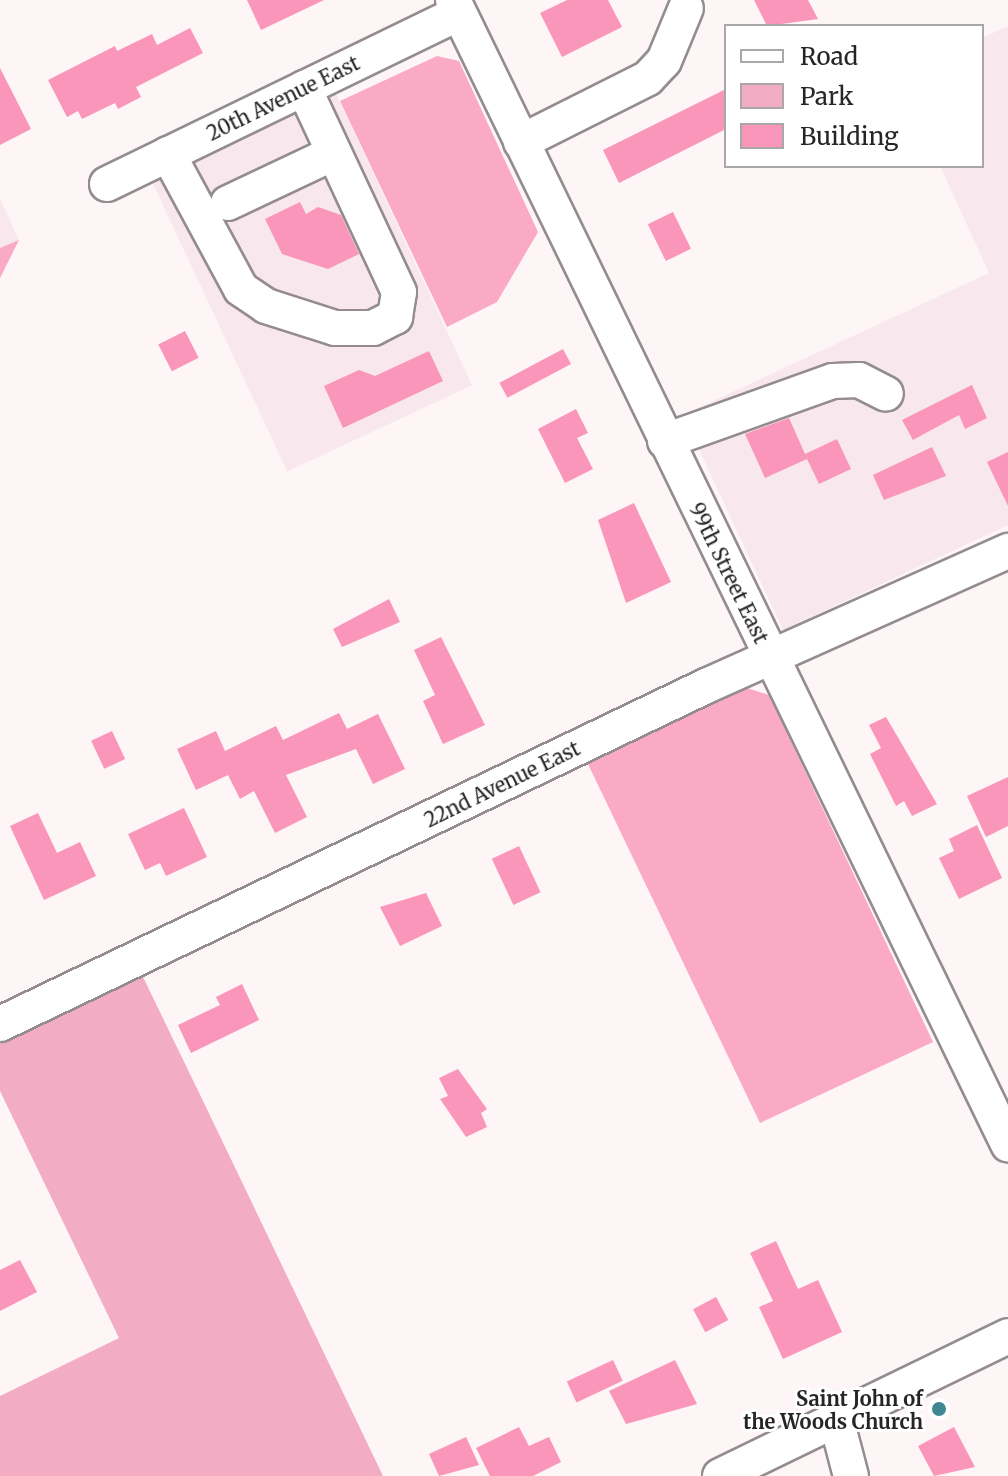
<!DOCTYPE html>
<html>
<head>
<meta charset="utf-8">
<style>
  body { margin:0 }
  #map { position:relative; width:1008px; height:1476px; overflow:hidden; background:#fef5f7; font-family:Merriweather,serif }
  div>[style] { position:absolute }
  .built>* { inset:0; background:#f8e7ec; transform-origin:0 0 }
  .green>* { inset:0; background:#f2adc4 }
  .forest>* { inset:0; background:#fbaac5 }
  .building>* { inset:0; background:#fa96b9; transform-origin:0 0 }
  .roads { filter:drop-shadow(2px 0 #948c8f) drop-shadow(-2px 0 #948c8f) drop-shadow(0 2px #948c8f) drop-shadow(0 -2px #948c8f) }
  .minor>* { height:34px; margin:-17px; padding:0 17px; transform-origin:17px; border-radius:17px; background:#fff }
  .dots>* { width:22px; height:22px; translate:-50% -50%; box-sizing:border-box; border:4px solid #fff; border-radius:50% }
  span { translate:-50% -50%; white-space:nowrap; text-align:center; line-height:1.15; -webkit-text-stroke:6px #fff; paint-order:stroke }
  .street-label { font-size:20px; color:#272425 }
  .poi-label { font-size:20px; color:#272425; font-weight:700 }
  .right { translate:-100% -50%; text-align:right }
  .legend { position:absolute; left:724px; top:24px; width:260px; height:144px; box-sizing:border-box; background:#fff; border:2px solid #a9a7a8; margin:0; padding:10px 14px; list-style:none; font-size:24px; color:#272425 }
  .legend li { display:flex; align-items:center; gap:16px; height:40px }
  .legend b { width:40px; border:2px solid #a9a7a8 }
</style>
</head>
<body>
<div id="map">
  <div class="built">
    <i style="clip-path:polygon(1008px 26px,1008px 525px,783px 630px,683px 415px,989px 273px,940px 166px,982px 166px,982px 38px)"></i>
    <i style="left:333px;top:87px;width:329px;height:204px;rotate:65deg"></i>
    <i style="clip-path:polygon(0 199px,19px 240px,0 248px)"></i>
  </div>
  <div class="green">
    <i style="clip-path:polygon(143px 977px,204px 1103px,383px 1476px,0 1476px,0 1396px,119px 1338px,0 1091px,0 1044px)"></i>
  </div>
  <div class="forest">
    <i style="clip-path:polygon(437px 56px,459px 61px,538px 232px,497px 302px,447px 327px,340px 101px)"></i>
    <i style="clip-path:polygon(19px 240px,0 278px,0 248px)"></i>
    <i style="clip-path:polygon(747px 688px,769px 695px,933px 1042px,760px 1123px,587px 762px)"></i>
  </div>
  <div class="building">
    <i style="clip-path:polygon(247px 0,324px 0,261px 30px)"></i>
    <i style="clip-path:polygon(567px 0,608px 0,622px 27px,562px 57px,540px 13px)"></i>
    <i style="clip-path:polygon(754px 0,808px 0,818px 19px,767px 26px)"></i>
    <i style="clip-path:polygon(190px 28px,203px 53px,136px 87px,141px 97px,118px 109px,115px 103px,82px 119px,78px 111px,67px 117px,48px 80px,115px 46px,117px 51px,152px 34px,157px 45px)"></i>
    <i style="clip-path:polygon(0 68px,31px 129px,0 145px)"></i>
    <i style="clip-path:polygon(726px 89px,726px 129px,619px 183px,603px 150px)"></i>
    <i style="clip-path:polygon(300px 202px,306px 214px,318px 207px,341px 215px,359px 254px,328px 269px,282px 254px,265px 219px)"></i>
    <i style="left:673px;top:212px;width:41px;height:28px;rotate:64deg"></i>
    <i style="left:185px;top:331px;width:30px;height:30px;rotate:63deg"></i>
    <i style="left:563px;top:349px;width:17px;height:72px;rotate:62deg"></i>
    <i style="clip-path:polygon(429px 351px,443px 381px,343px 428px,324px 386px,359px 370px,375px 376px)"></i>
    <i style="clip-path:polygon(972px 385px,987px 418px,965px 429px,959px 415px,913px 440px,902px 420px)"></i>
    <i style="clip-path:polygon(576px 409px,588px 433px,577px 438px,593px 469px,565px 483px,538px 429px)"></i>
    <i style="clip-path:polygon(789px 418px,805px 454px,837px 439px,851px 469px,819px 484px,807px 459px,765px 478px,745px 434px)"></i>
    <i style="clip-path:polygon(932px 447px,946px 476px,884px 500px,873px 475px)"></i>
    <i style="clip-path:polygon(1008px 452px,1008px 506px,987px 462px)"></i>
    <i style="clip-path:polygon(634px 503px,671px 582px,626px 603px,598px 520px)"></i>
    <i style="clip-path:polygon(389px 599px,400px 622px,342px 647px,333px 629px)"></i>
    <i style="clip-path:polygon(441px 637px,485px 725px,443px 744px,423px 701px,435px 695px,414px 650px)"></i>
    <i style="clip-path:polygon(339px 713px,347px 729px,378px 714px,405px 769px,373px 784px,356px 749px,286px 775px,307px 817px,275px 833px,254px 791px,240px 799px,228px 775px,196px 790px,177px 749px,216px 731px,225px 751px,276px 726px,283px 740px)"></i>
    <i style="clip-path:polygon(886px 717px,937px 804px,912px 816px,904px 801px,896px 806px,870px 754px,881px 748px,869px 725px)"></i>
    <i style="left:112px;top:731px;width:31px;height:23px;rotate:65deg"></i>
    <i style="clip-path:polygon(1008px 777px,1008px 826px,986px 837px,967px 796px)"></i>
    <i style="clip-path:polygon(184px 808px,207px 857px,166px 876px,160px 863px,145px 870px,128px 834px)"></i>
    <i style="clip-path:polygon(38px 813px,57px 853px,80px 842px,96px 876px,44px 900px,10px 826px)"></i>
    <i style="clip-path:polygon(977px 825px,1002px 878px,959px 899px,939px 858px,954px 851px,949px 839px)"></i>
    <i style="left:519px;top:846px;width:51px;height:30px;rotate:65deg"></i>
    <i style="clip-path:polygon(426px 893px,442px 926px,400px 946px,380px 907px)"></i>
    <i style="clip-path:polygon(242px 984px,259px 1020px,191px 1053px,178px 1025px,220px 1005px,216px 997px)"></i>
    <i style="clip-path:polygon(458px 1069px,487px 1109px,481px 1113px,487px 1127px,466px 1137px,440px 1099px,448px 1096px,439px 1078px)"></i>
    <i style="clip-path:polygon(776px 1241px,798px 1289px,818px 1280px,842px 1332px,783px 1359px,759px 1307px,773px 1301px,750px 1253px)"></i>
    <i style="clip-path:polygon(20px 1260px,37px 1292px,0 1311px,0 1270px)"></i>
    <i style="left:716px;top:1297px;width:26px;height:26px;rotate:62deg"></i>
    <i style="left:613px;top:1360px;width:23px;height:51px;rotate:65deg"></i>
    <i style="clip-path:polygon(675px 1360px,697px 1404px,626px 1424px,609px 1391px)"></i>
    <i style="clip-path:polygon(519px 1427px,529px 1446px,549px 1437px,561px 1462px,533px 1476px,490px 1476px,476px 1448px)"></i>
    <i style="clip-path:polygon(954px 1427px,975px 1467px,934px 1476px,918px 1446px)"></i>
    <i style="clip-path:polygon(466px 1437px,479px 1465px,439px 1476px,429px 1454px)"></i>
  </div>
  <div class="roads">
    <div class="minor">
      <i style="left:453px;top:0;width:1272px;rotate:64.12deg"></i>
      <i style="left:521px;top:142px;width:142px;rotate:-26.7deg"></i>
      <i style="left:648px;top:78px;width:23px;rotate:-47deg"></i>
      <i style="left:664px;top:61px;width:57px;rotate:-67.5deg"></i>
      <i style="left:168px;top:154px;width:153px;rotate:61.6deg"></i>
      <i style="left:241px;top:289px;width:30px;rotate:34deg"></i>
      <i style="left:266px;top:306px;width:72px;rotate:17.7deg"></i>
      <i style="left:335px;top:328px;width:38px"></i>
      <i style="left:373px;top:328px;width:25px;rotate:-27deg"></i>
      <i style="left:395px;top:317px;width:25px;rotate:-81deg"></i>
      <i style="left:399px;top:292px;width:225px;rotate:-115deg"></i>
      <i style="left:107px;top:184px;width:391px;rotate:-25.9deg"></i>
      <i style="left:228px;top:203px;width:117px;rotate:-25.3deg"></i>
      <i style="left:665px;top:441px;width:178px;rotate:-19.7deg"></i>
      <i style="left:833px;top:381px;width:26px;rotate:-2deg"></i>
      <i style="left:859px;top:380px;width:30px;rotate:27deg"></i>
      <i style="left:0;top:1024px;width:783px;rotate:-25.58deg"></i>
      <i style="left:706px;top:686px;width:331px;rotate:-24.1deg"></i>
      <i style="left:836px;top:1419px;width:59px;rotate:75.3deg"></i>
      <i style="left:720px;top:1476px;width:320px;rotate:-25.9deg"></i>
    </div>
  </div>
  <div class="dots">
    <i style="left:939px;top:1409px;background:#418792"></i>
  </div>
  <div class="street-label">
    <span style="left:283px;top:98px;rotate:-26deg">20th Avenue East</span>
    <span style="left:729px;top:573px;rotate:64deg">99th Street East</span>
    <span style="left:502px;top:784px;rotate:-26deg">22nd Avenue East</span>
  </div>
  <div class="poi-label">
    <span class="right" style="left:923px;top:1410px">Saint John of<br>the Woods Church</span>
  </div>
  <ul class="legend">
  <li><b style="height:10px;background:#fff"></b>Road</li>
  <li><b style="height:22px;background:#f2adc4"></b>Park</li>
  <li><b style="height:22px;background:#fa96b9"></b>Building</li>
  </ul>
</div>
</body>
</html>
